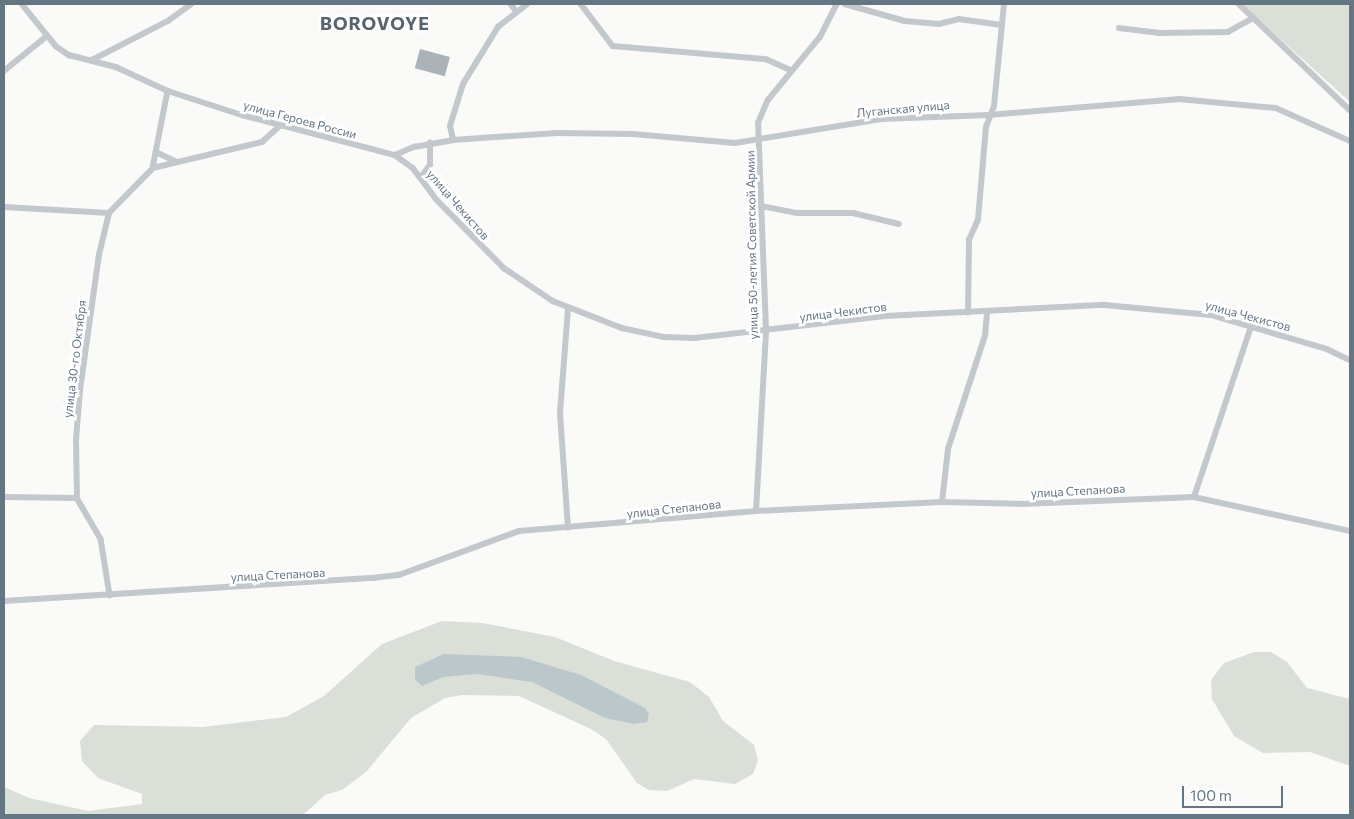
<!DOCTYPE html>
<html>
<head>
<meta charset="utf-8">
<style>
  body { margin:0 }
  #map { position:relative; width:1354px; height:819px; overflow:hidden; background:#fafaf8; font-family:Commissioner,sans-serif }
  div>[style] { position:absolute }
  .green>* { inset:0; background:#dadfd7 }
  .water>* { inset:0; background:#bbc7cb }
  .building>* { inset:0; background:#aab3b9; transform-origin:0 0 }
  .minor>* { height:5.5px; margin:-2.75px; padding:0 2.75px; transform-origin:2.75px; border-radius:2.75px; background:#c3c8cc }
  span { translate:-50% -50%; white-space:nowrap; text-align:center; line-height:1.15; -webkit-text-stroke:5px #fff; paint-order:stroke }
  .street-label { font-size:12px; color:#657683 }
  .district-label { font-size:18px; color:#57646e; font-weight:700; letter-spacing:1px }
  .frame { position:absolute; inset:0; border:5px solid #657683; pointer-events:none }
  .scale { position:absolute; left:1182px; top:786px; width:101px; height:22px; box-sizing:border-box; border:2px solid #657683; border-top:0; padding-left:6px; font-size:15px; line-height:18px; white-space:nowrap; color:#657683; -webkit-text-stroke:4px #fff; paint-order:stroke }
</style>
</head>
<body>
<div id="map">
  <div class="green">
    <i style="clip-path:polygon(1242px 4px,1350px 4px,1350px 102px)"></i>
    <i style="clip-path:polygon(442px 621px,482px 623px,555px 637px,614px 661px,690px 682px,709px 697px,723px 721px,754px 745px,758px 760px,753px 774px,735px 784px,694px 779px,667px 791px,649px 790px,637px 783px,606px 739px,591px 729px,519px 696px,462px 695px,445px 698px,411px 718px,366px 772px,342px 790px,325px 795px,303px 815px,4px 815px,4px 787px,29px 798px,88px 811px,142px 804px,142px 794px,98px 778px,82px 761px,80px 741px,94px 725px,203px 727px,286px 717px,324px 696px,382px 644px)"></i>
    <i style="clip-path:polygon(1254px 652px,1271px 652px,1287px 662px,1307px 688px,1350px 699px,1350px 766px,1310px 752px,1263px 753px,1234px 736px,1212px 699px,1211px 680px,1224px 663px)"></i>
  </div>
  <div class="water">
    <i style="clip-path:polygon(444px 654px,521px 657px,581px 675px,645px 708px,649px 714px,647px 722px,634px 724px,605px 718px,532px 682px,477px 674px,443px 677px,422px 686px,415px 679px,415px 667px)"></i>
  </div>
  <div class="building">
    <i style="left:420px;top:49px;width:31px;height:20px;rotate:15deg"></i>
  </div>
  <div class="minor">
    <i style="left:22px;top:4px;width:54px;rotate:51deg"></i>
    <i style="left:56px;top:46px;width:16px;rotate:35deg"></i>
    <i style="left:69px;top:55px;width:49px;rotate:14.3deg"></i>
    <i style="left:116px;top:67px;width:57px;rotate:24.8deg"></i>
    <i style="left:168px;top:91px;width:78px;rotate:18deg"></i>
    <i style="left:242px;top:115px;width:158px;rotate:14.7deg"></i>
    <i style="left:395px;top:155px;width:21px;rotate:-23deg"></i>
    <i style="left:414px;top:147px;width:40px;rotate:-10deg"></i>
    <i style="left:453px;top:140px;width:14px;rotate:-102deg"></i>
    <i style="left:450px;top:126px;width:44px;rotate:-72.8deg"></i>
    <i style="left:463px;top:84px;width:67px;rotate:-58.4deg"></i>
    <i style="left:498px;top:27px;width:37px;rotate:-38deg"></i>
    <i style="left:511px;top:4px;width:9px;rotate:54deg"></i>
    <i style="left:581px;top:4px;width:53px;rotate:52.7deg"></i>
    <i style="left:613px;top:46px;width:154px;rotate:4.9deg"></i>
    <i style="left:766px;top:59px;width:27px;rotate:24deg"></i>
    <i style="left:845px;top:4px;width:62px;rotate:15.8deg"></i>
    <i style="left:905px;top:21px;width:34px;rotate:5deg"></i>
    <i style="left:939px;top:24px;width:21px;rotate:-14deg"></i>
    <i style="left:959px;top:19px;width:43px;rotate:7.9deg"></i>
    <i style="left:1239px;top:4px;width:153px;rotate:43.7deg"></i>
    <i style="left:1119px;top:28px;width:39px;rotate:7deg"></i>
    <i style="left:1158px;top:33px;width:70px;rotate:-0.8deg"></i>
    <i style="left:1228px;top:32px;width:29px;rotate:-29deg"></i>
    <i style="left:92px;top:60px;width:85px;rotate:-27.2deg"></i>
    <i style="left:168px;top:21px;width:29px;rotate:-36deg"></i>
    <i style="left:4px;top:71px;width:55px;rotate:-39.1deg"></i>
    <i style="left:168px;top:91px;width:78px;rotate:101deg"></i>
    <i style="left:153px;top:168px;width:112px;rotate:-13.4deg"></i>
    <i style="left:262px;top:142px;width:24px;rotate:-42deg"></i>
    <i style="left:453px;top:140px;width:104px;rotate:-3.9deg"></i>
    <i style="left:557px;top:133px;width:76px;rotate:0.8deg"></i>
    <i style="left:633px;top:134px;width:102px;rotate:5deg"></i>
    <i style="left:735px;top:143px;width:148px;rotate:-9.3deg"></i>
    <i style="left:881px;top:119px;width:108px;rotate:-2.1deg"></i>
    <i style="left:989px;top:115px;width:191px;rotate:-4.8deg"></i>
    <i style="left:1179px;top:99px;width:97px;rotate:5.3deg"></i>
    <i style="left:1276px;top:108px;width:81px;rotate:24deg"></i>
    <i style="left:156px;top:152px;width:23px;rotate:25deg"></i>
    <i style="left:395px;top:155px;width:22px;rotate:36deg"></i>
    <i style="left:413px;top:168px;width:39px;rotate:53deg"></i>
    <i style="left:436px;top:199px;width:97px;rotate:45.4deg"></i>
    <i style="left:504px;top:268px;width:59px;rotate:34deg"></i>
    <i style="left:553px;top:301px;width:74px;rotate:21.4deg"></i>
    <i style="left:622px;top:328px;width:43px;rotate:12.1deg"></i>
    <i style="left:664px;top:337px;width:31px;rotate:2deg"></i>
    <i style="left:695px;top:338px;width:191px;rotate:-6.6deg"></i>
    <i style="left:885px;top:316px;width:220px;rotate:-2.9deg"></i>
    <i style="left:1105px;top:305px;width:106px;rotate:5.4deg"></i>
    <i style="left:1211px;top:315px;width:121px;rotate:16.3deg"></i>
    <i style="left:1327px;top:349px;width:25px;rotate:26deg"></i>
    <i style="left:421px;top:177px;width:15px;rotate:-53deg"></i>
    <i style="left:430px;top:165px;width:22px;rotate:-90deg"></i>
    <i style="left:761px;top:206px;width:37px;rotate:11deg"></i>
    <i style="left:797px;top:213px;width:56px"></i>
    <i style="left:853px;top:213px;width:47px;rotate:13.4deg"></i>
    <i style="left:4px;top:207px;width:105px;rotate:3.3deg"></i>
    <i style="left:968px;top:313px;width:73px;rotate:-89.2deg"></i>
    <i style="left:969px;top:240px;width:22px;rotate:-66deg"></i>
    <i style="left:978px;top:220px;width:93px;rotate:-85.1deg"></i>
    <i style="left:986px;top:127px;width:22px;rotate:-69deg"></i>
    <i style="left:994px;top:106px;width:102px;rotate:-84.4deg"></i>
    <i style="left:4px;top:497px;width:73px;rotate:0.8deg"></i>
    <i style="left:77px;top:498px;width:58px;rotate:-91deg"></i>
    <i style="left:76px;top:440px;width:50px;rotate:-85.4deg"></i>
    <i style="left:80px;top:390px;width:136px;rotate:-82deg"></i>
    <i style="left:99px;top:255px;width:43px;rotate:-76.6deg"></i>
    <i style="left:109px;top:213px;width:63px;rotate:-45.6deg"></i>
    <i style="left:1194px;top:497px;width:179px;rotate:-71.5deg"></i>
    <i style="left:77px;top:498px;width:48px;rotate:59.7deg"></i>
    <i style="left:101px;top:539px;width:57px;rotate:80.9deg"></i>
    <i style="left:942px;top:502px;width:53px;rotate:-83.5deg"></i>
    <i style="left:948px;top:449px;width:119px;rotate:-71.9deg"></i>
    <i style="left:985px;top:336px;width:23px;rotate:-85deg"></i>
    <i style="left:756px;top:511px;width:181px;rotate:-86.8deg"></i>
    <i style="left:766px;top:330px;width:207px;rotate:-92.2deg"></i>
    <i style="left:758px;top:123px;width:25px;rotate:-67deg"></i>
    <i style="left:768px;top:100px;width:82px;rotate:-50.5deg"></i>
    <i style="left:820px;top:37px;width:37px;rotate:-63deg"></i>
    <i style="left:568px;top:528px;width:115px;rotate:-94deg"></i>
    <i style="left:560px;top:413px;width:105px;rotate:-85.6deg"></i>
    <i style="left:4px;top:601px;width:370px;rotate:-3.6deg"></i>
    <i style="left:373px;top:578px;width:26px;rotate:-7deg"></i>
    <i style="left:399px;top:575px;width:128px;rotate:-20.1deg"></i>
    <i style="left:519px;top:531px;width:238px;rotate:-4.8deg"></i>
    <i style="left:756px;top:511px;width:186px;rotate:-2.8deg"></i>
    <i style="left:942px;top:502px;width:81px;rotate:1.4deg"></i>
    <i style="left:1023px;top:504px;width:171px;rotate:-2.3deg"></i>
    <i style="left:1194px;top:497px;width:160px;rotate:12.3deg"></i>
  </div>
  <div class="street-label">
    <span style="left:903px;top:109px;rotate:-5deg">Луганская улица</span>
    <span style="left:300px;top:120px;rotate:15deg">улица Героев России</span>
    <span style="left:458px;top:205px;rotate:49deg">улица Чекистов</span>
    <span style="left:752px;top:245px;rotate:-91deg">улица 50-летия Советской Армии</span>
    <span style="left:843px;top:312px;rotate:-7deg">улица Чекистов</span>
    <span style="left:1248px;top:316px;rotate:15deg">улица Чекистов</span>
    <span style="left:75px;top:359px;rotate:-83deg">улица 30-го Октября</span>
    <span style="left:1078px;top:491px;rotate:-3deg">улица Степанова</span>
    <span style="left:674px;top:509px;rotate:-6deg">улица Степанова</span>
    <span style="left:278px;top:575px;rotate:-3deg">улица Степанова</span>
  </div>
  <div class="district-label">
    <span style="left:375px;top:23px">BOROVOYE</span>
  </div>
  <div class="frame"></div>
  <div class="scale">100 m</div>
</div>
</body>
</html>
